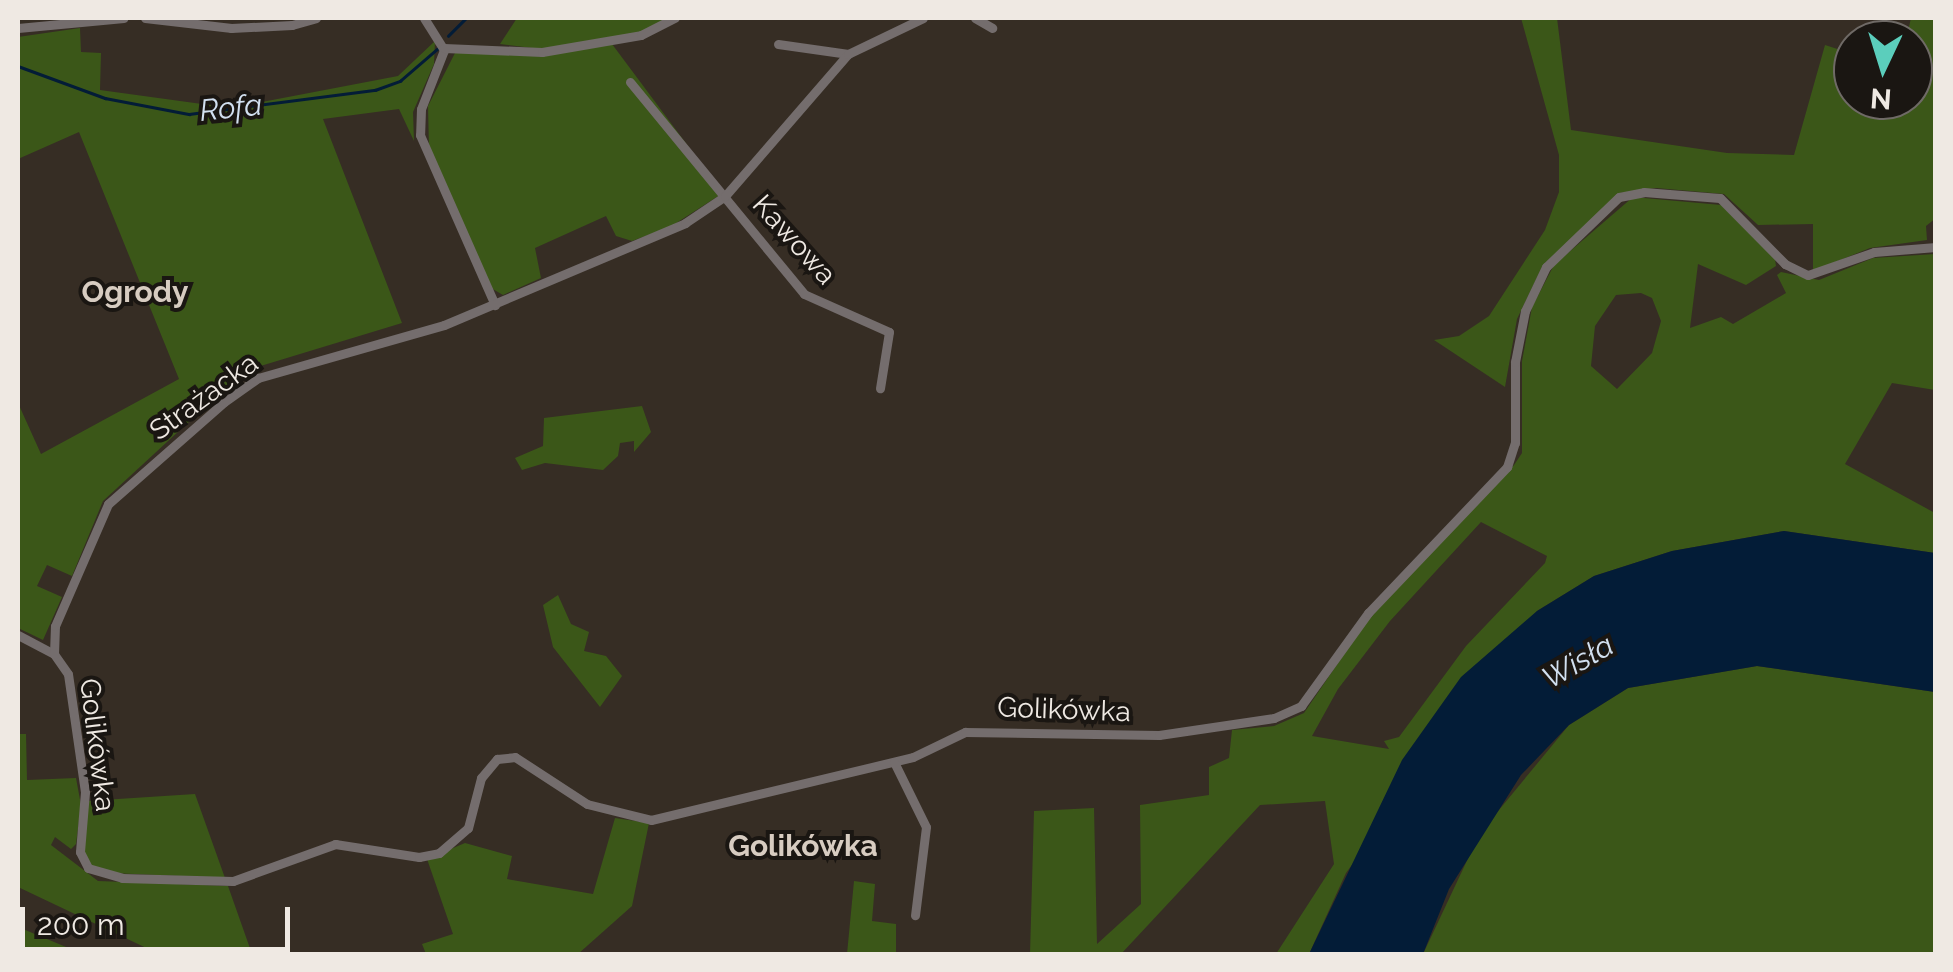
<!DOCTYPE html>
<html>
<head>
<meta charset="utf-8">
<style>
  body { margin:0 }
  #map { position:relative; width:1953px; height:972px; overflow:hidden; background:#362d24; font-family:Raleway,sans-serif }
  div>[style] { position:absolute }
  .green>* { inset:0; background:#3b5718 }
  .water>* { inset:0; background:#031c37 }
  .stream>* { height:2.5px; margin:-1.25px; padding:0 1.25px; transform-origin:1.25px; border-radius:1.25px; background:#031c37 }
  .street>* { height:9px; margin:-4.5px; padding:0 4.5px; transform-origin:4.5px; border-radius:4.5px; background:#746d6d }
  span { translate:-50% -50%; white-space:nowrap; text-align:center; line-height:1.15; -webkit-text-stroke:8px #1a1612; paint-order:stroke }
  .street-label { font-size:28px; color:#efe9e3 }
  .water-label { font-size:30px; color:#d2e0f0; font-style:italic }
  .neighbourhood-label { font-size:30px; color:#d7ccc1; font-weight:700 }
  .frame { position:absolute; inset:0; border:20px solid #efe9e3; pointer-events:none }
  .north { position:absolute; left:1833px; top:20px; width:100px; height:100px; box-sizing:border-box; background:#1a1612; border:2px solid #6f6a66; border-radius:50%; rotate:184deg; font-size:28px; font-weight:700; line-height:40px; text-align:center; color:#efe9e3 }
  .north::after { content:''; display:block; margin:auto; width:35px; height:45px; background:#5bcebc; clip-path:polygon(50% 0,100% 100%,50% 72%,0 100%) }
  .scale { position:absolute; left:20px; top:907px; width:270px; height:45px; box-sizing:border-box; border:5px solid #efe9e3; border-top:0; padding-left:12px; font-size:30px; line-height:35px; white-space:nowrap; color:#efe9e3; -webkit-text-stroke:8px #1a1612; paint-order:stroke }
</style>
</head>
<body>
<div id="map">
  <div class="green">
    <i style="clip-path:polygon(517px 18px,671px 18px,639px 33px,540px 49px,500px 44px)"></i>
    <i style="clip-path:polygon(1521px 18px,1557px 18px,1571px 130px,1727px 153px,1794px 155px,1825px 45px,1853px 54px,1853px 100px,1913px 100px,1913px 40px,1906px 40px,1911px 18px,1935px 18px,1936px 218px,1926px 226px,1927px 240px,1870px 248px,1813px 271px,1813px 224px,1758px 225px,1724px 194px,1656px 188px,1620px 193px,1543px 265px,1517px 319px,1505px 387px,1434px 340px,1459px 336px,1489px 316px,1545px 230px,1559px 192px,1559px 155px)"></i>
    <i style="clip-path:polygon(80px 28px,81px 52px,101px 53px,100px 90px,231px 108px,398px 76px,435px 41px,434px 64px,413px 112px,414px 141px,399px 109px,323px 119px,402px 323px,244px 371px,103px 501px,72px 576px,47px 565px,37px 586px,62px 597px,43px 640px,18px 628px,18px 403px,41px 454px,179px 379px,79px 132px,18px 159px,18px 37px)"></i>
    <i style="clip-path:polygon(612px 44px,723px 193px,670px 227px,632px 241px,616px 236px,606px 216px,535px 248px,541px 278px,503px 295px,491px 288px,429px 149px,428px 106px,455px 53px)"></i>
    <i style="clip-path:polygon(evenodd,1633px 197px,1721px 205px,1775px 259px,1776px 266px,1746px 285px,1698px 264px,1690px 328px,1721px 317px,1733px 324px,1786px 293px,1777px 275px,1781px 272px,1819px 280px,1873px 258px,1935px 254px,1935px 390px,1892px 383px,1845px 464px,1935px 513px,1935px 553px,1784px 531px,1672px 551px,1594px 576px,1537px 611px,1346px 873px,1309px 954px,1276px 954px,1334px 864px,1325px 801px,1260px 805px,1121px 954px,1030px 954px,1034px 811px,1094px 808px,1097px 944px,1141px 904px,1140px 805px,1209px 795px,1209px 767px,1229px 758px,1232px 730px,1274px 726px,1304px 713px,1366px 622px,1514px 465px,1522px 453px,1522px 361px,1532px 307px,1554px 265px,1633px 197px,1641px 293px,1652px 298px,1661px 321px,1652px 353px,1617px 389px,1591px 366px,1595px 326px,1616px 295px,1641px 293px,1633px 197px,1481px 522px,1547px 556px,1545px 563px,1466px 646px,1399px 737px,1384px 741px,1389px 749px,1312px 736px,1338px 689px,1390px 621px,1481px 522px)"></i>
    <i style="clip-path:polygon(642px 406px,651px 432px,634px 452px,634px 441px,620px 443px,618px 456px,603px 470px,545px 463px,522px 470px,515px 458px,543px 446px,544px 418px)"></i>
    <i style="clip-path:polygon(558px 595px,571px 624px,589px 632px,584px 651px,606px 656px,622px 676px,600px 707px,553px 647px,543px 605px)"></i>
    <i style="clip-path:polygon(1757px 666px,1935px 692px,1935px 954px,1423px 954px,1480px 833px,1569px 725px,1628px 688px)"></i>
    <i style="clip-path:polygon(18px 734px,26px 734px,27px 780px,76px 778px,81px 805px,76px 844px,71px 849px,55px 837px,51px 845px,98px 881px,228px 886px,252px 954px,159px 954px,18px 887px)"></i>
    <i style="clip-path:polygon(195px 794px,225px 878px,111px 873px,92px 866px,84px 853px,87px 801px)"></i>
    <i style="clip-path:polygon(615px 818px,649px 823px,632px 906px,578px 954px,426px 954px,422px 944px,453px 934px,427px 859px,465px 843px,512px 856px,507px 879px,593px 894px)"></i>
    <i style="clip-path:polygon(854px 881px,875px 884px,872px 921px,896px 924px,896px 954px,847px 954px)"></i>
    <i style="clip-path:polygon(18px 927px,83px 954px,18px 954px)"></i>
  </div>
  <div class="water">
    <i style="clip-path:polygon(1784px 531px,1935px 553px,1935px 692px,1757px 666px,1628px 688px,1569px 725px,1521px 775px,1449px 889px,1423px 954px,1309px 954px,1402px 760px,1461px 677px,1537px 611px,1594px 576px,1672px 551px)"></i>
  </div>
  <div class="stream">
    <i style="left:448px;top:36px;width:25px;rotate:-45deg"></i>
    <i style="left:18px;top:66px;width:93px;rotate:20.2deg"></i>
    <i style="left:105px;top:98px;width:86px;rotate:10.8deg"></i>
    <i style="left:189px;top:114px;width:188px;rotate:-7.4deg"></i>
    <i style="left:375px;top:90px;width:27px;rotate:-20deg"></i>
    <i style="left:400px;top:81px;width:49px;rotate:-40.9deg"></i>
  </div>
  <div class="street">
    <i style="left:145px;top:18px;width:87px;rotate:6.6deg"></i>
    <i style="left:231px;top:28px;width:61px;rotate:-2.8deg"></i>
    <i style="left:292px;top:25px;width:25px;rotate:-16deg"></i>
    <i style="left:424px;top:18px;width:38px;rotate:58deg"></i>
    <i style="left:444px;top:50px;width:63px;rotate:111.3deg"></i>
    <i style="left:421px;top:109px;width:26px;rotate:92deg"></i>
    <i style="left:420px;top:135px;width:186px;rotate:66.2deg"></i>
    <i style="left:975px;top:18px;width:20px;rotate:30deg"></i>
    <i style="left:18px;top:28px;width:106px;rotate:-5.4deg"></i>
    <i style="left:778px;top:44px;width:71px;rotate:8.1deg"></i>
    <i style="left:444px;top:48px;width:98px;rotate:2.3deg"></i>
    <i style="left:542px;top:52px;width:100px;rotate:-9.7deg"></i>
    <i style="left:641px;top:35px;width:38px;rotate:-27deg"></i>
    <i style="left:630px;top:82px;width:274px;rotate:50.6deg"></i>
    <i style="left:804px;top:294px;width:93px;rotate:24.1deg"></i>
    <i style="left:889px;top:332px;width:57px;rotate:99.1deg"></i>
    <i style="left:18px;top:635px;width:41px;rotate:27.8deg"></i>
    <i style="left:54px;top:654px;width:24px;rotate:55deg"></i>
    <i style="left:68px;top:674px;width:119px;rotate:81.8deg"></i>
    <i style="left:85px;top:792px;width:60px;rotate:94.8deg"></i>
    <i style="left:80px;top:852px;width:18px;rotate:63deg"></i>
    <i style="left:88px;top:868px;width:35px;rotate:16deg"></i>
    <i style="left:122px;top:878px;width:111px;rotate:1.5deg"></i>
    <i style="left:233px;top:881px;width:109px;rotate:-19.9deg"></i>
    <i style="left:335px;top:844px;width:85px;rotate:8.8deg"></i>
    <i style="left:419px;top:857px;width:20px;rotate:-11deg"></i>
    <i style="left:439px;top:853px;width:38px;rotate:-41deg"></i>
    <i style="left:468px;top:828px;width:52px;rotate:-75.4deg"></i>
    <i style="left:481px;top:778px;width:25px;rotate:-50deg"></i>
    <i style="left:497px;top:759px;width:18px;rotate:-6deg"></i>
    <i style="left:515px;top:757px;width:86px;rotate:33.1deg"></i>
    <i style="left:587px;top:804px;width:66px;rotate:14deg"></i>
    <i style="left:651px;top:820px;width:269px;rotate:-13.5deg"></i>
    <i style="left:913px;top:757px;width:58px;rotate:-25.7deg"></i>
    <i style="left:965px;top:732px;width:194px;rotate:0.9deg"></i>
    <i style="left:1159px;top:735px;width:116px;rotate:-8.4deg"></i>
    <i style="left:1274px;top:718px;width:30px;rotate:-24deg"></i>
    <i style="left:1301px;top:706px;width:115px;rotate:-54.2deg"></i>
    <i style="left:1368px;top:613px;width:202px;rotate:-46.4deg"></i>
    <i style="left:1507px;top:467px;width:25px;rotate:-72deg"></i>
    <i style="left:1515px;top:443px;width:81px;rotate:-90deg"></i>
    <i style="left:1515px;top:362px;width:52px;rotate:-78.9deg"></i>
    <i style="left:1525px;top:311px;width:49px;rotate:-64.5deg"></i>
    <i style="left:1546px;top:267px;width:101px;rotate:-43.8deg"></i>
    <i style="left:1619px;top:197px;width:25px;rotate:-11deg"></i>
    <i style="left:1644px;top:192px;width:76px;rotate:4.5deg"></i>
    <i style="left:1720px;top:198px;width:93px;rotate:45.4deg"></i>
    <i style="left:1785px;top:264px;width:25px;rotate:26deg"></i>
    <i style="left:1808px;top:275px;width:70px;rotate:-19.2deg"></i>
    <i style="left:1874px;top:252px;width:62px;rotate:-4.6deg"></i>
    <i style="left:54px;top:654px;width:28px;rotate:-88deg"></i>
    <i style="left:55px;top:626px;width:133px;rotate:-66.5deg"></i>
    <i style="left:108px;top:504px;width:154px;rotate:-41.3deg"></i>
    <i style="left:224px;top:402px;width:42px;rotate:-35.2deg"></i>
    <i style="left:258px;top:378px;width:193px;rotate:-15.9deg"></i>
    <i style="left:444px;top:325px;width:262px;rotate:-22.9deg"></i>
    <i style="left:685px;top:223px;width:48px;rotate:-34deg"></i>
    <i style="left:725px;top:196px;width:188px;rotate:-49.1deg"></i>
    <i style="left:848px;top:54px;width:83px;rotate:-25.6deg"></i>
    <i style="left:894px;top:762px;width:72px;rotate:63.8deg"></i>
    <i style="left:926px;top:827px;width:89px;rotate:97.1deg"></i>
  </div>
  <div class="street-label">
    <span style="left:794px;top:240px;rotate:48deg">Kawowa</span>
    <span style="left:204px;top:397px;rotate:-36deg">Strażacka</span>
    <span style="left:1064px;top:710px;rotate:2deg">Golikówka</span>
    <span style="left:97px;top:745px;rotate:83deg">Golikówka</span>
  </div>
  <div class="water-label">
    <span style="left:231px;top:108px;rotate:-6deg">Rofa</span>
    <span style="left:1578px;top:662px;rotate:-30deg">Wisła</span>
  </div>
  <div class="neighbourhood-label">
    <span style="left:135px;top:292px">Ogrody</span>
    <span style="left:803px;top:846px">Golikówka</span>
  </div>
  <div class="frame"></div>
  <div class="north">N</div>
  <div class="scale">200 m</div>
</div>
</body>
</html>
